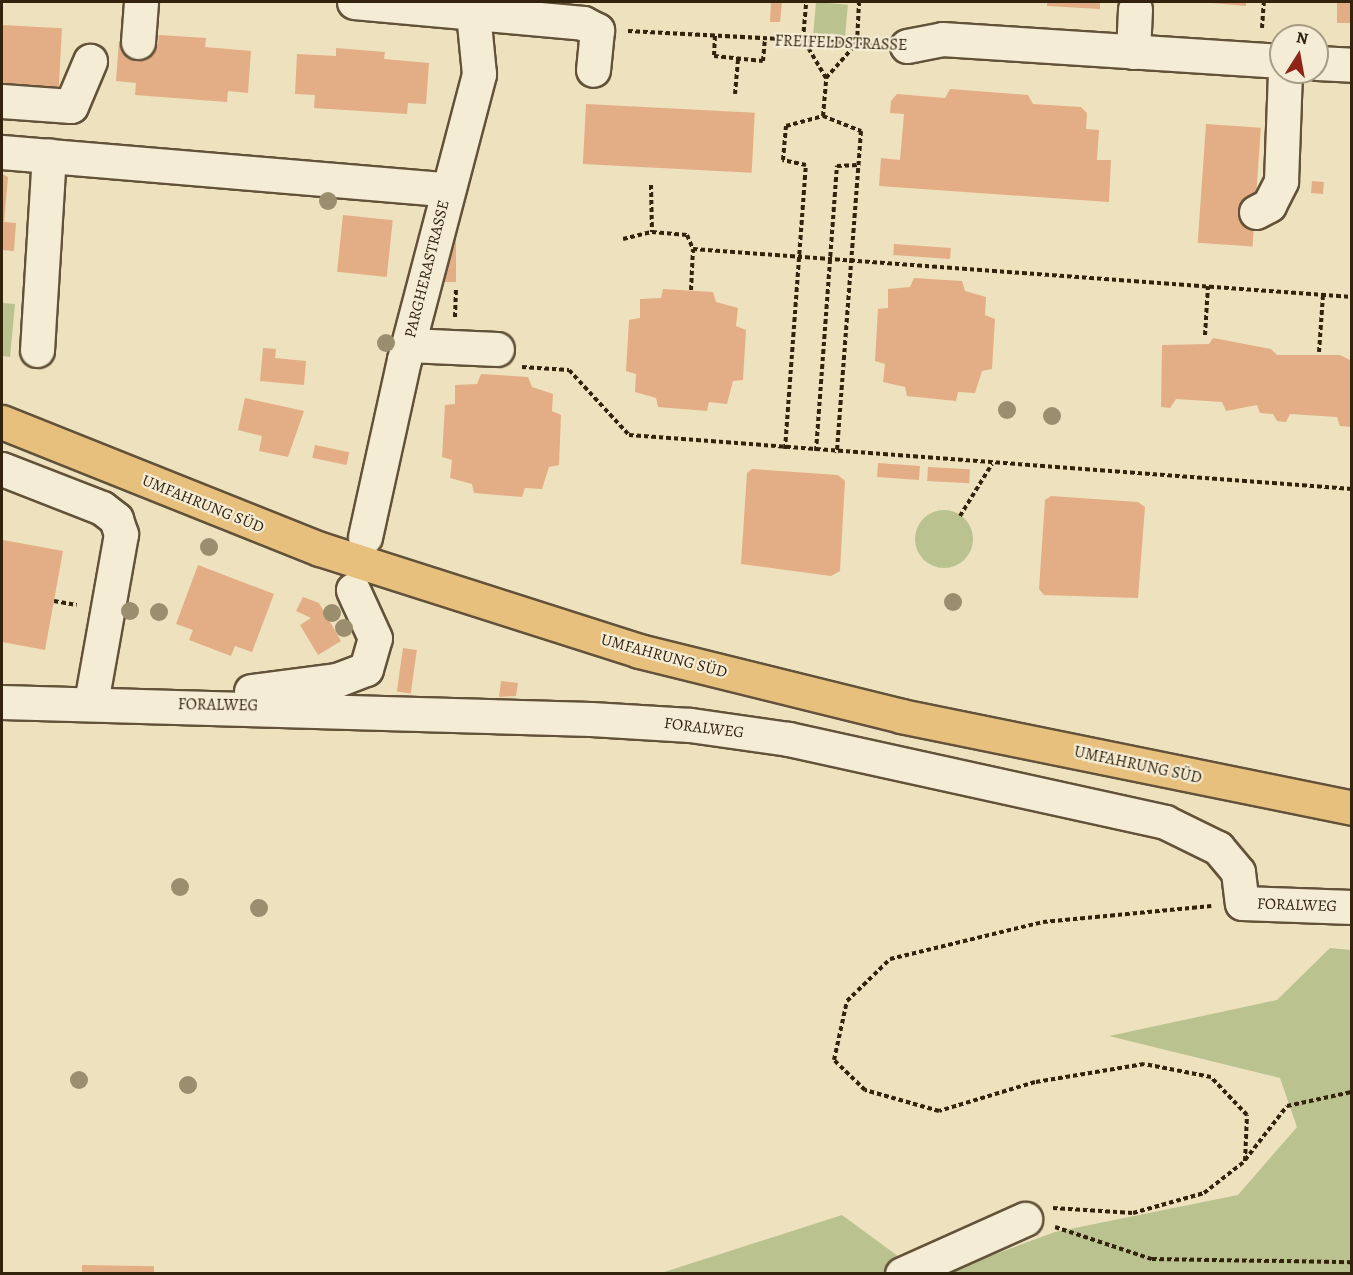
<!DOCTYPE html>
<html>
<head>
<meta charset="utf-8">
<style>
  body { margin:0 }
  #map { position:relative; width:1353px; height:1275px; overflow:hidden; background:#eee1bd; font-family:Alegreya,serif }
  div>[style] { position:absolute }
  .green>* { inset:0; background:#bac290; transform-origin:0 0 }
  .round { border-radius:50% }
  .building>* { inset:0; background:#e3ae86; transform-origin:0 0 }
  .path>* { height:4px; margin-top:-2px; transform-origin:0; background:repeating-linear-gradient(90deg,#33230d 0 4.5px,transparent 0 7.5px) }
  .roads { filter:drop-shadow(2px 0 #625239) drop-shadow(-2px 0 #625239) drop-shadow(0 2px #625239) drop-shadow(0 -2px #625239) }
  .minor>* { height:33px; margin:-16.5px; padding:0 16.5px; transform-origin:16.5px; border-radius:16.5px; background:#f4ecd4 }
  .major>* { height:33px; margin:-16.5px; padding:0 16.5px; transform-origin:16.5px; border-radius:16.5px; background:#e7c07e }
  .trees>* { width:18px; height:18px; margin:-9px; border-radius:50%; background:#9a8e6e }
  span { translate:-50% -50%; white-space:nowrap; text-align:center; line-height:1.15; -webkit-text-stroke:4.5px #f4ecd4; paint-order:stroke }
  .street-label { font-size:16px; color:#33230d }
  .frame { position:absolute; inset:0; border:3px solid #33230d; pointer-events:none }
  .north { position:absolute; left:1269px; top:24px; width:60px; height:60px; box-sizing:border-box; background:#f4ecd4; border:2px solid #a79c84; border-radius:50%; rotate:11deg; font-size:16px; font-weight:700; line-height:24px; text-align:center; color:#33230d }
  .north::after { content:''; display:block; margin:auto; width:21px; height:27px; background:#8f2418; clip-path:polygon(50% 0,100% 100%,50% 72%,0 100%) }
</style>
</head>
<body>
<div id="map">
  <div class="green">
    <i style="left:816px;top:2px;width:32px;height:31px;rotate:5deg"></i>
    <i style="clip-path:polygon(2px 303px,15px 304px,10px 357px,2px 356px)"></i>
    <i class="round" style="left:915px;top:510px;width:58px;height:58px"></i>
    <i style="clip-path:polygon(1330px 948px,1351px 950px,1351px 1273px,941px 1274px,1055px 1232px,1238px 1195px,1297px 1127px,1280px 1078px,1109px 1036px,1277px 1000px)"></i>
    <i style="clip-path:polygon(842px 1215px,921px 1273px,658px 1274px)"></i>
  </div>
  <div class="building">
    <i style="clip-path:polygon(771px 2px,782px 2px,780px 22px,770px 22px)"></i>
    <i style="clip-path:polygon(1047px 2px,1100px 2px,1100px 9px,1047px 6px)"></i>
    <i style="clip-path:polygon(1200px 2px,1246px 2px,1246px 6px)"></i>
    <i style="left:1337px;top:2px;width:15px;height:21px"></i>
    <i style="left:2px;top:25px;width:60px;height:60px;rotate:3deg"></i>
    <i style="clip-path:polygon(159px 35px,206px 38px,205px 47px,251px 51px,248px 93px,228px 91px,227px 102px,135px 95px,136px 83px,116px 81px,119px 41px,158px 44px)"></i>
    <i style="clip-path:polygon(336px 48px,385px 52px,384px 59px,429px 63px,426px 104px,408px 103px,407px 114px,314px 108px,315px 95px,295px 94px,297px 54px,336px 56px)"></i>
    <i style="clip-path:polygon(950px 89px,1028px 95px,1033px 104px,1081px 107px,1087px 113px,1086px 129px,1099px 130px,1097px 160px,1111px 160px,1109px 202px,879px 186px,881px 158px,900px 160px,904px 114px,890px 113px,891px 101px,897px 94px,945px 98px)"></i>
    <i style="left:586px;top:104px;width:169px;height:60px;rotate:3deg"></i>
    <i style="left:1206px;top:124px;width:55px;height:119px;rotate:4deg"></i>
    <i style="clip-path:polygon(2px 174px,8px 177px,4px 222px,16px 223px,14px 251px,2px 250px)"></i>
    <i style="left:1312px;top:181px;width:12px;height:12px;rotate:5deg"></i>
    <i style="left:343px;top:215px;width:50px;height:57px;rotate:6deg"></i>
    <i style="left:441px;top:239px;width:15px;height:43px"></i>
    <i style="left:894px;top:244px;width:57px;height:11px;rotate:4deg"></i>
    <i style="clip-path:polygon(914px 278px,962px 281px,965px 291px,986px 297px,985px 315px,995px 319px,992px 369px,982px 371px,975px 393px,958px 392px,956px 401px,907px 396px,905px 387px,883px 382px,885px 364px,875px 361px,878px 309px,888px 308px,888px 289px,910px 287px)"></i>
    <i style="clip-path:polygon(663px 289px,713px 292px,716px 302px,738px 308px,736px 326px,746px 330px,743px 380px,733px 381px,727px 404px,709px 402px,707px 411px,658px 407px,656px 398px,635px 392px,636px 374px,626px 371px,629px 320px,640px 318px,640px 299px,661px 298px)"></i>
    <i style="clip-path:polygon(1213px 338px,1271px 349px,1277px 355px,1340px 355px,1352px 361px,1352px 427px,1340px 426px,1337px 417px,1290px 414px,1286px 422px,1277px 421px,1273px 414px,1260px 413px,1257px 405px,1226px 411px,1222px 402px,1176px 399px,1170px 408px,1161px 407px,1162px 345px,1209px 344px)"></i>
    <i style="clip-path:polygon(263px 348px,276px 349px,275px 358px,306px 361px,304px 385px,260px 381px)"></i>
    <i style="clip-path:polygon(481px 374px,528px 377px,532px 387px,553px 394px,552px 411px,561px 415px,559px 465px,549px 467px,542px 489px,525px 488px,522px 497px,474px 493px,472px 484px,450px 478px,452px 460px,442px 457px,445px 405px,455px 404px,455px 385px,477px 384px)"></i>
    <i style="clip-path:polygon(245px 398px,304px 411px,288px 457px,259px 451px,262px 436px,238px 430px)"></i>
    <i style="left:315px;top:445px;width:35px;height:13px;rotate:12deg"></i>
    <i style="left:878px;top:463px;width:42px;height:14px;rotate:4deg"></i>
    <i style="left:928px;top:467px;width:42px;height:14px;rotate:3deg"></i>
    <i style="clip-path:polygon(752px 469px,838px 475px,845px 481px,840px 571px,831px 576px,741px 564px,747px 473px)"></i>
    <i style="clip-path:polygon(1051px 496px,1138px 502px,1145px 507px,1138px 598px,1044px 595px,1039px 589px,1045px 500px)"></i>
    <i style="clip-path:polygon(3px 540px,63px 551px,45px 650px,2px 642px)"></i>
    <i style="clip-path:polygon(198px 565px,274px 594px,252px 652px,235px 646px,231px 656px,189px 640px,193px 630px,176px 624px)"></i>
    <i style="clip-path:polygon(303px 597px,319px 603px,341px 641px,318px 655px,300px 625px,311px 618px,296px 611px)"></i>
    <i style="left:403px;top:648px;width:14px;height:44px;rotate:8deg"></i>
    <i style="clip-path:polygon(501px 681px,518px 683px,516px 696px,499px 697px)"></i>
    <i style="left:82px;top:1265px;width:72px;height:9px;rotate:1deg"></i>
  </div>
  <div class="path">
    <i style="left:1262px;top:28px;width:26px;rotate:-86deg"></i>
    <i style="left:628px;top:31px;width:247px;rotate:3deg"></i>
    <i style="left:715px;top:36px;width:20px;rotate:93deg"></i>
    <i style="left:714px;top:56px;width:49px;rotate:5.8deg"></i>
    <i style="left:763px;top:61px;width:21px;rotate:-85deg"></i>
    <i style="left:826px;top:78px;width:47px;rotate:-48.5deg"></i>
    <i style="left:857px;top:43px;width:41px;rotate:-87.2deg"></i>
    <i style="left:735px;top:94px;width:36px;rotate:-85deg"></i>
    <i style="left:823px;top:116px;width:41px;rotate:21.5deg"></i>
    <i style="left:861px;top:131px;width:323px;rotate:94.3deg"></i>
    <i style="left:651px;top:185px;width:47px;rotate:88.8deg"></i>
    <i style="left:652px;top:232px;width:35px;rotate:5deg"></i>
    <i style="left:687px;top:235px;width:15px;rotate:67deg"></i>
    <i style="left:623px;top:239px;width:30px;rotate:-14deg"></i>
    <i style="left:691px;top:290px;width:41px;rotate:-87.2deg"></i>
    <i style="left:693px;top:249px;width:661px;rotate:4.17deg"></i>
    <i style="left:455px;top:317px;width:27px;rotate:-88deg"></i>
    <i style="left:1205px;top:335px;width:49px;rotate:-86.5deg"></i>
    <i style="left:1319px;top:352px;width:57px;rotate:-86deg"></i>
    <i style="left:522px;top:367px;width:47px;rotate:3.7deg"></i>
    <i style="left:569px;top:370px;width:88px;rotate:47.3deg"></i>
    <i style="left:629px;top:435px;width:725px;rotate:4.27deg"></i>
    <i style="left:785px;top:449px;width:285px;rotate:-85.8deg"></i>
    <i style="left:806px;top:165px;width:24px;rotate:-168deg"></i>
    <i style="left:783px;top:160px;width:34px;rotate:-85deg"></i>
    <i style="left:786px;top:126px;width:38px;rotate:-15deg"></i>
    <i style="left:823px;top:116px;width:38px;rotate:-85deg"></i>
    <i style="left:826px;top:78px;width:45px;rotate:-120.5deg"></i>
    <i style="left:803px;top:39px;width:37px;rotate:-85deg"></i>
    <i style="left:816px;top:451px;width:286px;rotate:-85.8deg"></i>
    <i style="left:837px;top:166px;width:21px;rotate:-3deg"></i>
    <i style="left:960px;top:516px;width:61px;rotate:-58.4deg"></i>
    <i style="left:54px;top:601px;width:23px;rotate:10deg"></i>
    <i style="left:1245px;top:1160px;width:68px;rotate:-52.1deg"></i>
    <i style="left:1287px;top:1106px;width:66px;rotate:-12.2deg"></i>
    <i style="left:1053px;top:1208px;width:80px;rotate:3.6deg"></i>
    <i style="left:1133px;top:1213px;width:74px;rotate:-15.7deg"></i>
    <i style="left:1204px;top:1193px;width:52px;rotate:-38deg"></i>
    <i style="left:1245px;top:1161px;width:46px;rotate:-87.5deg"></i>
    <i style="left:1247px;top:1115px;width:52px;rotate:-133.5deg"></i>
    <i style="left:1211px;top:1077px;width:68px;rotate:-169deg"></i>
    <i style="left:1144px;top:1064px;width:110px;rotate:170.6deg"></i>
    <i style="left:1035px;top:1082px;width:100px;rotate:163.2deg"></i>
    <i style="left:939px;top:1111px;width:77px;rotate:-164.2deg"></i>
    <i style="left:865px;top:1090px;width:43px;rotate:-135.9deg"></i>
    <i style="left:834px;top:1060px;width:60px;rotate:-77.6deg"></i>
    <i style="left:847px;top:1001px;width:60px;rotate:-44.3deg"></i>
    <i style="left:890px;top:959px;width:157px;rotate:-13.6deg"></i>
    <i style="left:1043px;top:922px;width:169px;rotate:-5.4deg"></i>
    <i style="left:1055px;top:1227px;width:102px;rotate:18.3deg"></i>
    <i style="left:1152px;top:1259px;width:200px;rotate:0.9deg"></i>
  </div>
  <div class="roads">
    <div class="minor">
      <i style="left:354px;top:2px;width:230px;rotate:5.2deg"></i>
      <i style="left:583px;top:23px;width:16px;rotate:27deg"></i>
      <i style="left:597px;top:30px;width:40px;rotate:95.7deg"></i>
      <i style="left:138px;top:42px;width:40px;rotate:-85.7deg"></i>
      <i style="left:907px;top:46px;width:36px;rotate:-11deg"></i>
      <i style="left:942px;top:39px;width:340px;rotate:3.7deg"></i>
      <i style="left:1133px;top:52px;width:43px;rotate:-87.3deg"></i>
      <i style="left:1317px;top:63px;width:35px;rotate:3deg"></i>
      <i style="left:2px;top:101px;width:69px;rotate:4.1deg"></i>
      <i style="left:71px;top:106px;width:49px;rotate:-67.1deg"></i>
      <i style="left:2px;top:152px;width:446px;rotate:4.8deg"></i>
      <i style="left:1256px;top:212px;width:15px;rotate:-28deg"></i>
      <i style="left:1269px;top:205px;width:27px;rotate:-63deg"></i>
      <i style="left:1281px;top:181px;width:109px;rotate:-87.9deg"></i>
      <i style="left:408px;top:345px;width:89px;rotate:2.6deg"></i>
      <i style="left:37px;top:350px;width:195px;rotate:-86.5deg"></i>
      <i style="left:2px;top:469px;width:107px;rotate:21.3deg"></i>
      <i style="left:102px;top:508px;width:18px;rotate:38deg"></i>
      <i style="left:116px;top:519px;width:16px;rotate:72deg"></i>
      <i style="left:121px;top:534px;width:172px;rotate:100.1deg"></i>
      <i style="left:365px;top:537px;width:181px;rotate:-77.6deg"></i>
      <i style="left:404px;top:360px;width:296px;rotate:-75.3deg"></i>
      <i style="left:479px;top:74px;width:72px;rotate:-95.6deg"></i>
      <i style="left:251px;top:691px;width:87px;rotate:-7.3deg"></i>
      <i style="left:337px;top:680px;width:31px;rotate:-21deg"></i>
      <i style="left:366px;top:669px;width:32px;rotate:-74deg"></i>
      <i style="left:375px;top:638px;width:53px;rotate:-114.6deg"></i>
      <i style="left:2px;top:702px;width:589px;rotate:1.65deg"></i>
      <i style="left:591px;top:719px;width:99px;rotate:3.5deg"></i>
      <i style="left:690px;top:725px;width:99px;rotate:8.1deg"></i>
      <i style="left:788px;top:739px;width:386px;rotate:12.4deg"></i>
      <i style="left:1165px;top:822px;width:59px;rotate:26.1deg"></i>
      <i style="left:1218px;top:848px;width:31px;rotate:50deg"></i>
      <i style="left:1238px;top:872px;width:31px;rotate:83deg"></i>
      <i style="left:1242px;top:903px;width:110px;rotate:2.1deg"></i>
      <i style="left:902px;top:1274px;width:135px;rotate:-24.1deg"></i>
    </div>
    <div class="major">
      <i style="left:2px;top:422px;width:342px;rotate:21.8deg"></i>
      <i style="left:320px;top:549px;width:335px;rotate:17.7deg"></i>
      <i style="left:639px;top:651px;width:270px;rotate:13.9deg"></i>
      <i style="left:901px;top:716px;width:460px;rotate:11.5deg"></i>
    </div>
  </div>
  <div class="trees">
    <i style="left:328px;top:201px"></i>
    <i style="left:386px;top:343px"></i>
    <i style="left:1007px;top:410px"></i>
    <i style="left:1052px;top:416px"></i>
    <i style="left:209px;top:547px"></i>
    <i style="left:953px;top:602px"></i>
    <i style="left:130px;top:611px"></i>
    <i style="left:159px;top:612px"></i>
    <i style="left:332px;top:613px"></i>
    <i style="left:344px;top:628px"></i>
    <i style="left:180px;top:887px"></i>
    <i style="left:259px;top:908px"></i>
    <i style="left:79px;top:1080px"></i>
    <i style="left:188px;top:1085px"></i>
  </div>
  <div class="street-label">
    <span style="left:841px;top:43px;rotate:2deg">FREIFELDSTRASSE</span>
    <span style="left:427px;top:269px;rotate:-76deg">PARGHERASTRASSE</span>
    <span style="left:203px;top:504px;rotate:22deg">UMFAHRUNG SÜD</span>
    <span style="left:664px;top:656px;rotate:15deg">UMFAHRUNG SÜD</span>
    <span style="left:218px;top:705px;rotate:1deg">FORALWEG</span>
    <span style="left:704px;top:728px;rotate:7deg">FORALWEG</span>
    <span style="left:1138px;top:765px;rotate:12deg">UMFAHRUNG SÜD</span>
    <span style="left:1297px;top:905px;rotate:2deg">FORALWEG</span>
  </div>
  <div class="frame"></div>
  <div class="north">N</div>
</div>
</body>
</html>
